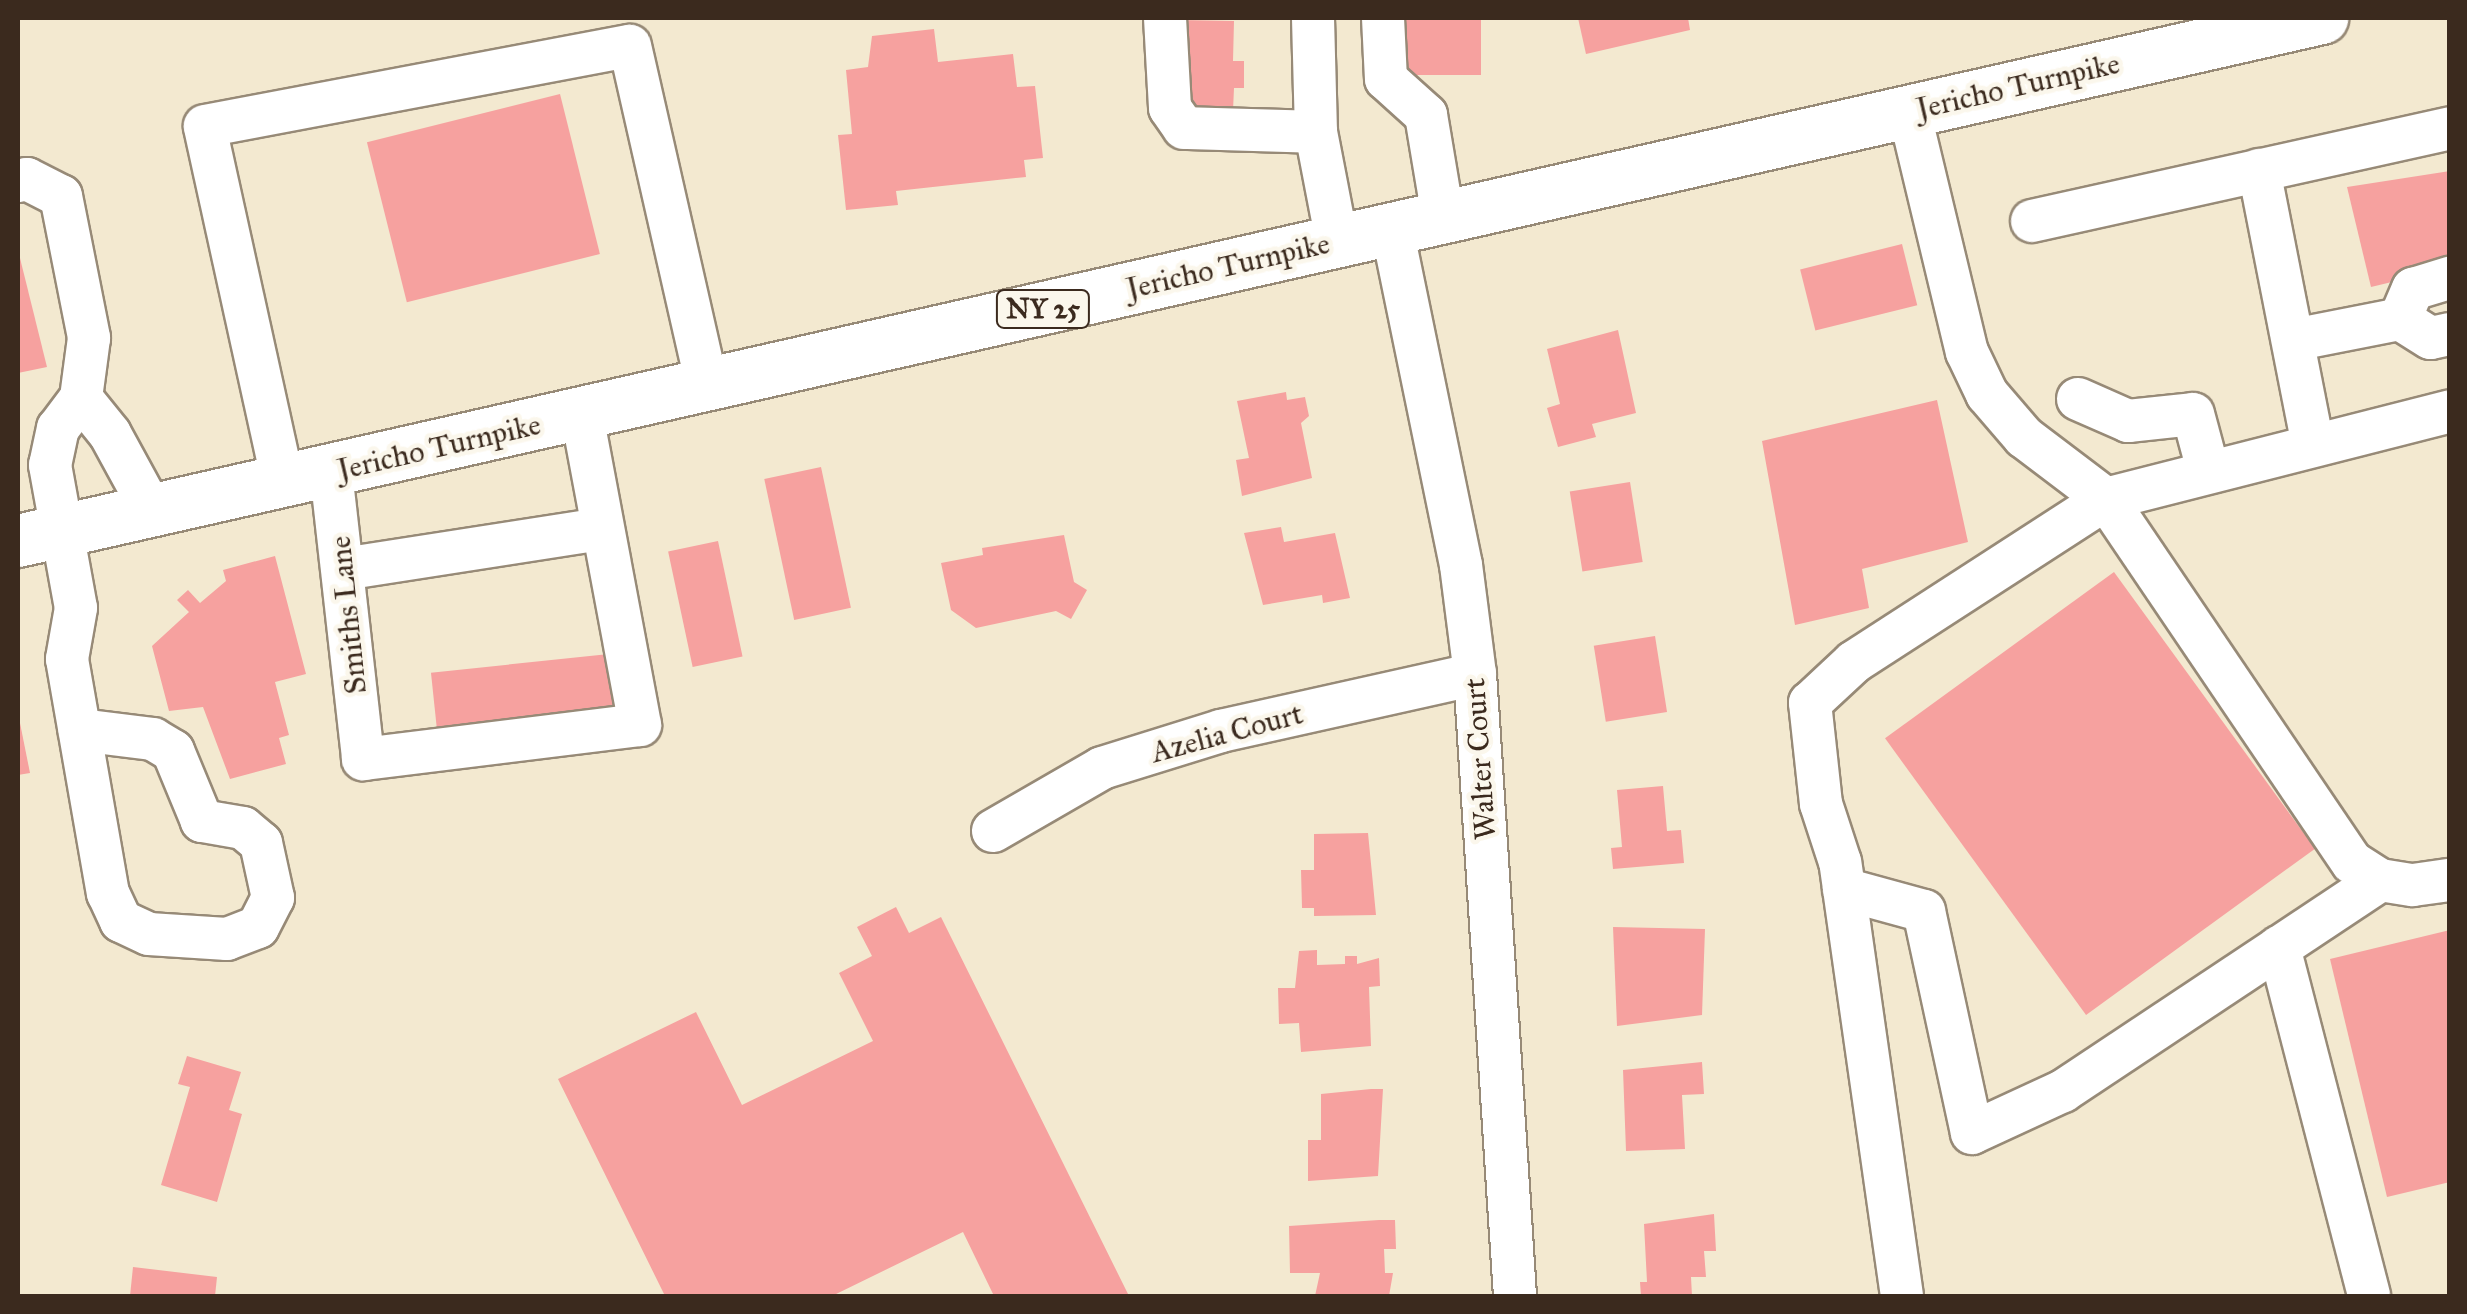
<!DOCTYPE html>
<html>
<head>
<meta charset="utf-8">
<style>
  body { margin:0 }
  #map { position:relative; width:2467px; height:1314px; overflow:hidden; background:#f3e9d0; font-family:"IM FELL Great Primer",serif }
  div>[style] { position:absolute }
  .building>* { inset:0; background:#f6a19f; transform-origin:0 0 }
  .roads { filter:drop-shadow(2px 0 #978a77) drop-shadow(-2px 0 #978a77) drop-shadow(0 2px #978a77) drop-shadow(0 -2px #978a77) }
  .minor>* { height:42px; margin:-21px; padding:0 21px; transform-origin:21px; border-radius:21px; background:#fff }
  .major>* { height:52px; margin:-26px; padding:0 26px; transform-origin:26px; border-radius:26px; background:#fff }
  span { translate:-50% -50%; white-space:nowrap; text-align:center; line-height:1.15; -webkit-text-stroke:9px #fbf7ec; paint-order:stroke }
  .shield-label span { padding:2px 8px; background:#fbf7ec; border:2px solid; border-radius:8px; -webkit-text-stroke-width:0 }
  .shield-label { font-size:28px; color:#3b2a1e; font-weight:700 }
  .street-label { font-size:30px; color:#3b2a1e }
  .frame { position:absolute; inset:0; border:20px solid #3b2a1e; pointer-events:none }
</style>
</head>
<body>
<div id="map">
  <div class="building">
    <i style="left:1389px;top:18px;width:92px;height:57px"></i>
    <i style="clip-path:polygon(1578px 18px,1688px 18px,1690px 30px,1586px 54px)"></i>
    <i style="clip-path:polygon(1178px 20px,1234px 21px,1233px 61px,1244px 61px,1244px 88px,1234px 88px,1233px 111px,1175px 110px)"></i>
    <i style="clip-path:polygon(934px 29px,938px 62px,1013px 54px,1017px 87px,1035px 86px,1043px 158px,1024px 160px,1026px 177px,896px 191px,898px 205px,846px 210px,838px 135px,852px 134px,846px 70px,868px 67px,872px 36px)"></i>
    <i style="left:560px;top:94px;width:165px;height:199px;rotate:76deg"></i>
    <i style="clip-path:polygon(2450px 171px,2450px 268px,2371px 287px,2347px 187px)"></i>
    <i style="left:1902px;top:244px;width:63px;height:105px;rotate:76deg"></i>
    <i style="clip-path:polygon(18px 250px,47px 367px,18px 373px)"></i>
    <i style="clip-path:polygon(1618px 330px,1636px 413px,1592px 424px,1596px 437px,1558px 447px,1547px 408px,1560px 404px,1547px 349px)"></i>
    <i style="clip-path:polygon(1286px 392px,1287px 400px,1305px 397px,1309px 416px,1301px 423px,1312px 478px,1242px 496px,1236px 460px,1249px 458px,1237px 401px)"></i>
    <i style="clip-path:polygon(1937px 400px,1968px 542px,1862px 569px,1869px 608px,1795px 625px,1762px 441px)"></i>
    <i style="left:821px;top:467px;width:144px;height:58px;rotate:78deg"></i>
    <i style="left:1630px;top:482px;width:81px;height:61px;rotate:81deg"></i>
    <i style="clip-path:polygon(1281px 527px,1284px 542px,1335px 533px,1350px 598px,1323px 603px,1322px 595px,1263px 605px,1244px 533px)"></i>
    <i style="clip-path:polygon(1064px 535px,1074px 582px,1087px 590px,1071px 619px,1056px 611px,976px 628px,951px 610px,941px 563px,983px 555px,982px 548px)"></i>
    <i style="left:718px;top:541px;width:118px;height:51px;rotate:78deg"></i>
    <i style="clip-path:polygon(275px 556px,306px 674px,275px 682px,289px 735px,279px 738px,286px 764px,230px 779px,203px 707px,169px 711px,152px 646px,189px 612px,177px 600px,188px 590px,200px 603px,226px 581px,223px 570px)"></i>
    <i style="left:2114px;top:572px;width:342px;height:283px;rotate:54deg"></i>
    <i style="left:1655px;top:636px;width:77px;height:62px;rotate:81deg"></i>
    <i style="left:609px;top:654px;width:60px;height:179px;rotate:84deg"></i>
    <i style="clip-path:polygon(18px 713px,30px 773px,18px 775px)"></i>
    <i style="clip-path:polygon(1663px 786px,1667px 831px,1681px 830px,1684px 863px,1613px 869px,1611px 848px,1622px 847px,1617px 790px)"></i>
    <i style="clip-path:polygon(1368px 833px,1376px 915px,1314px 916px,1314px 908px,1302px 908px,1301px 870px,1314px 870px,1314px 834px)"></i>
    <i style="clip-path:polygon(896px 907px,909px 933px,941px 917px,1129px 1296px,994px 1296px,963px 1232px,832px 1296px,665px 1296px,558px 1079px,696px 1012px,742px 1105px,873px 1041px,839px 973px,872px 956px,857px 927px)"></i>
    <i style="clip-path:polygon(1613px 927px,1705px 929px,1702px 1015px,1617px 1026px)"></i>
    <i style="clip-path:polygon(2450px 930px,2450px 1182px,2387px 1197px,2330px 959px)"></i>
    <i style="clip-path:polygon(1317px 950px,1317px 965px,1345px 964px,1345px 956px,1357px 956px,1357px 964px,1379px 958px,1380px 986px,1369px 987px,1371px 1046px,1301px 1052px,1299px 1023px,1279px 1024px,1278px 988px,1295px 988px,1299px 951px)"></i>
    <i style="clip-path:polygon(187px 1056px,241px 1072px,229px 1110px,242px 1114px,217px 1202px,161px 1185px,190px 1087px,178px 1084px)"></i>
    <i style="clip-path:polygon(1702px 1062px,1704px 1094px,1682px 1095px,1685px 1149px,1626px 1151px,1623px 1070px)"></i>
    <i style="clip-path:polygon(1371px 1089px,1383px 1089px,1378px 1176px,1308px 1181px,1308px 1140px,1321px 1140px,1321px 1094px)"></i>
    <i style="clip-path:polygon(1714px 1214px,1716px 1251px,1704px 1251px,1706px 1277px,1691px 1277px,1692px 1296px,1641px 1296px,1640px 1282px,1647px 1282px,1644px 1224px)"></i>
    <i style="clip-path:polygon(1379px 1220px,1395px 1220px,1396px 1249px,1384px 1249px,1385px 1273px,1393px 1273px,1389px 1296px,1315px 1296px,1320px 1273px,1290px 1273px,1289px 1226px)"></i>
    <i style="clip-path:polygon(133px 1267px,217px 1277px,215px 1296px,130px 1296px)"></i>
  </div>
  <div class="roads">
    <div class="minor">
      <i style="left:1165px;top:18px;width:90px;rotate:86.8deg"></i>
      <i style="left:1170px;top:108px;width:24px;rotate:55deg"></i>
      <i style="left:1184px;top:128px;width:132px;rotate:1.7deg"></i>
      <i style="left:1313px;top:18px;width:114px;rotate:88.5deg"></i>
      <i style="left:1316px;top:132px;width:111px;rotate:79.1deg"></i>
      <i style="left:1383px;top:18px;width:61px;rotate:87.2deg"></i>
      <i style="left:1386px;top:79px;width:54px;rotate:42deg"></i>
      <i style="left:1426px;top:115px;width:103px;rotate:80.5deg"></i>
      <i style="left:1909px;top:111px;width:248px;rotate:76.5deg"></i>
      <i style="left:1967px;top:352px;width:47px;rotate:64.5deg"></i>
      <i style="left:1987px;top:394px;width:57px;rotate:49.3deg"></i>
      <i style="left:2024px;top:437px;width:103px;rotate:37.1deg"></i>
      <i style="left:2106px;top:499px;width:439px;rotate:55.9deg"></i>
      <i style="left:2352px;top:862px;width:33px;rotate:33deg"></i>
      <i style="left:2380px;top:880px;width:33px;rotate:9deg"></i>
      <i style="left:2413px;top:885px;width:37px;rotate:-8deg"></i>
      <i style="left:2259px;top:170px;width:279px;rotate:78.9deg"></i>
      <i style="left:18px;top:181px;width:9px;rotate:-13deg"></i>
      <i style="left:27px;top:179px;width:38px;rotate:27deg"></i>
      <i style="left:61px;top:196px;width:145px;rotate:78.8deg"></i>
      <i style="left:89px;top:338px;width:61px;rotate:97.6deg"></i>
      <i style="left:81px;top:398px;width:38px;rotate:127deg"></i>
      <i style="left:58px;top:428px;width:38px;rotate:102deg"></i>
      <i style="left:50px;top:465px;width:145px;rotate:79.7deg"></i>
      <i style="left:76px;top:608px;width:52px;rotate:100deg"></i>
      <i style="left:67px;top:659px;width:238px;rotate:80.1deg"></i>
      <i style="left:108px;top:893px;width:31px;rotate:65deg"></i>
      <i style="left:121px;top:921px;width:31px;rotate:25deg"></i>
      <i style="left:149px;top:934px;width:78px;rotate:3.7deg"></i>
      <i style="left:227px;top:939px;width:33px;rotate:-21deg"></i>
      <i style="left:258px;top:927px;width:33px;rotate:-63deg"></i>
      <i style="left:273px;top:898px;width:56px;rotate:-102.3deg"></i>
      <i style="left:261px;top:843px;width:23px;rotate:-140deg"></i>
      <i style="left:243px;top:828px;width:42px;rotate:-170.3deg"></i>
      <i style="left:202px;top:821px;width:76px;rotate:-112.5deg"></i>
      <i style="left:173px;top:751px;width:23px;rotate:-149deg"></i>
      <i style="left:153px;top:739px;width:74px;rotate:-173deg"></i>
      <i style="left:2032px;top:221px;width:428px;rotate:-12.5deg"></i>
      <i style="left:1392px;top:229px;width:343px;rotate:78.4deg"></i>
      <i style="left:1461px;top:565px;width:110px;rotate:82.7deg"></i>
      <i style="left:1475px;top:674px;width:623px;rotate:86.32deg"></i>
      <i style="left:2400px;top:319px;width:36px;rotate:32deg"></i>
      <i style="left:2431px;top:338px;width:19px;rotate:-12deg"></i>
      <i style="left:2293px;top:340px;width:109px;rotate:-11.1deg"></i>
      <i style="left:2400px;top:319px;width:33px;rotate:-67deg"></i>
      <i style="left:2413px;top:289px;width:39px;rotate:-17deg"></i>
      <i style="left:81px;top:398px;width:46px;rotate:51.1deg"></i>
      <i style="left:110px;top:434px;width:88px;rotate:61.4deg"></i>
      <i style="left:2078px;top:399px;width:55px;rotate:23.7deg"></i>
      <i style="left:2128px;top:421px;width:65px;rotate:-6.1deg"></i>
      <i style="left:2193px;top:414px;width:58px;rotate:75deg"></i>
      <i style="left:331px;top:472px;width:289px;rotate:83.6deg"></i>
      <i style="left:363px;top:759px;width:279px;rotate:-7deg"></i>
      <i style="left:640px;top:725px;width:316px;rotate:-100.6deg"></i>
      <i style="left:283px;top:482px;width:364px;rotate:-102.4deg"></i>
      <i style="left:205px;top:126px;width:432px;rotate:-10.7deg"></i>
      <i style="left:630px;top:46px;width:349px;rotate:77.2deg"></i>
      <i style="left:343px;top:569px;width:261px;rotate:-8.8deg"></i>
      <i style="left:993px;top:831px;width:126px;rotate:-30deg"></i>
      <i style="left:1102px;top:768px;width:125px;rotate:-17.3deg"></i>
      <i style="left:1221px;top:731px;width:260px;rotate:-12.6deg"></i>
      <i style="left:1844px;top:889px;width:83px;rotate:15.4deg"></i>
      <i style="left:1924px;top:911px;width:227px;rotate:77.8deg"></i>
      <i style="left:1972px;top:1133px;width:100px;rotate:-24.8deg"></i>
      <i style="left:2063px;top:1091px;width:381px;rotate:-33.6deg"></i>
      <i style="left:2279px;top:947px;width:360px;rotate:75.5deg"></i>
      <i style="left:1902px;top:1296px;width:438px;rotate:-98.1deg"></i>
      <i style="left:1840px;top:862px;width:61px;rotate:-108.1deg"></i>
      <i style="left:1821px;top:804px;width:102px;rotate:-96.2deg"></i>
      <i style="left:1810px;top:703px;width:60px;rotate:-43deg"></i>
      <i style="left:1854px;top:662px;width:300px;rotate:-32.9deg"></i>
      <i style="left:2106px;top:499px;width:355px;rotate:-14.3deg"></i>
    </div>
    <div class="major">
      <i style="left:18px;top:541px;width:2363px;rotate:-12.79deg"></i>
    </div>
  </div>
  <div class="shield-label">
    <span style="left:1043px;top:309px">NY 25</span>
  </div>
  <div class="street-label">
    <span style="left:2018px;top:86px;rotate:-13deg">Jericho Turnpike</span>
    <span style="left:1228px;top:266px;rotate:-13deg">Jericho Turnpike</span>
    <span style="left:439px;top:447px;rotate:-13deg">Jericho Turnpike</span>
    <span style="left:348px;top:615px;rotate:-96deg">Smiths Lane</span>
    <span style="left:1227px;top:733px;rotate:-15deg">Azelia Court</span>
    <span style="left:1480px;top:759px;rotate:-94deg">Walter Court</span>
  </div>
  <div class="frame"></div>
</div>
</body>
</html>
